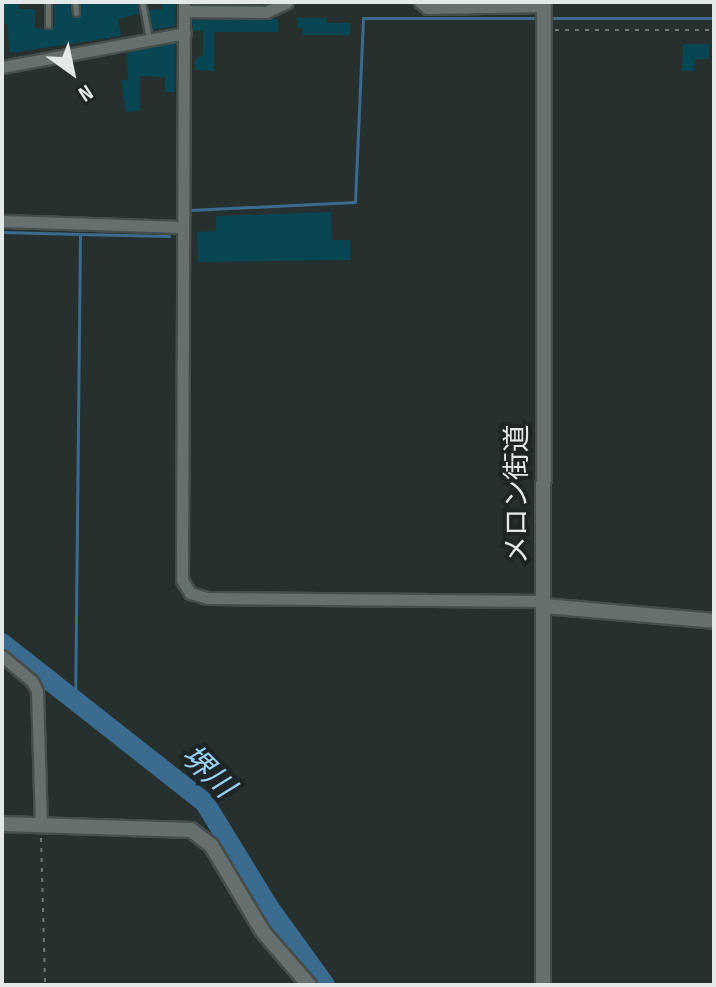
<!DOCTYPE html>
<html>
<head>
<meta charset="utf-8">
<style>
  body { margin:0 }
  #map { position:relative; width:716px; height:987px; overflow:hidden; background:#26302f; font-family:"Sofia Sans Condensed","Noto Sans JP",sans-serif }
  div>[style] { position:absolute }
  .stream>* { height:3px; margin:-1.5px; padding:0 1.5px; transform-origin:1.5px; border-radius:1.5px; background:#3b6b8e }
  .river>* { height:20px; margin:-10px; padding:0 10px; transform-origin:10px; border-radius:10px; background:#3b6b8e }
  .building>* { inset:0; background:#094654 }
  .path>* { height:2px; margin-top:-1px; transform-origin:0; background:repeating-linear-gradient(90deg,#717978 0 4px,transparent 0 10px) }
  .roads { filter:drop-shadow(2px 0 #464e4d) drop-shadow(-2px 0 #464e4d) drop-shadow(0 2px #464e4d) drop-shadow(0 -2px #464e4d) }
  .service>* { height:5px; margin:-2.5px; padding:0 2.5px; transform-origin:2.5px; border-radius:2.5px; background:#65706f }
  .minor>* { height:11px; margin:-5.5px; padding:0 5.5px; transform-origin:5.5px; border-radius:5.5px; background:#65706f }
  .tertiary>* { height:14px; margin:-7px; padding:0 7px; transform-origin:7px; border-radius:7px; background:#65706f }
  span { translate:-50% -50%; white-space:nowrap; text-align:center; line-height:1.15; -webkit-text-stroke:8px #1d2625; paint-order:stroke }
  .street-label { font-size:28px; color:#e2e9e8 }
  .water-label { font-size:30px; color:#99d2fe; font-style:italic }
  .frame { position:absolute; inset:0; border:4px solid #e2e9e8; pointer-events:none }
  .north { position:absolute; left:32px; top:32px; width:80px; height:80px; -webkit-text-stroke:6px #1d2625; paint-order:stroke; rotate:147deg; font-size:22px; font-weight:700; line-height:32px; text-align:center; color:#e2e9e8 }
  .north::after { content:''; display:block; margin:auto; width:28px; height:36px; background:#e2e9e8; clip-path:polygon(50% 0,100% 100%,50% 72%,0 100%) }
</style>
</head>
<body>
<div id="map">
  <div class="stream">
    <i style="left:554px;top:18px;width:160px"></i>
    <i style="left:33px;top:57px;width:28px;rotate:-13deg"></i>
    <i style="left:187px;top:214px;width:5px;rotate:-53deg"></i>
    <i style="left:190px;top:210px;width:165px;rotate:-2.8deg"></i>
    <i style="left:355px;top:202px;width:184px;rotate:-87.5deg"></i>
    <i style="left:363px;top:18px;width:170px"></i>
    <i style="left:2px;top:232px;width:78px;rotate:1.5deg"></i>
    <i style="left:80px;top:234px;width:466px;rotate:90.6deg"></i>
    <i style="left:80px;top:234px;width:89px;rotate:1.3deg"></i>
  </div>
  <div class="river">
    <i style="left:2px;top:643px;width:258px;rotate:38.2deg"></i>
    <i style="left:205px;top:803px;width:121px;rotate:58.5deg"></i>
    <i style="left:268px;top:906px;width:97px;rotate:54.2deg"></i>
  </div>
  <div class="building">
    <i style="clip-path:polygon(3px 2px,19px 2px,19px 9px,35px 9px,35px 28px,47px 30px,54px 26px,54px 5px,70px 3px,71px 15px,76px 18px,81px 15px,81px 2px,137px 2px,139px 14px,118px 19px,121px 36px,10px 53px,7px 24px,2px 24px)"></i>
    <i style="clip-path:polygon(169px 2px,176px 2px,175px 26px,153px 30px,149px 10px,162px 9px,162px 3px)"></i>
    <i style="clip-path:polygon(297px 18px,326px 18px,326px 23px,350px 23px,350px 35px,302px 35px,303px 28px,297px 28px)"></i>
    <i style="clip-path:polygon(278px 19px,278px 32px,214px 32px,214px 71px,195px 70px,195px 59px,203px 55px,203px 31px,193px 31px,192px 20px)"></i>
    <i style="clip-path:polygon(175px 43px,175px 92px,165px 92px,165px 77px,140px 76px,140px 111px,126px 112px,121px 80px,128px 80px,127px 52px)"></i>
    <i style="clip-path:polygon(683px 44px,709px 44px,709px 59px,695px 59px,694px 71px,682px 71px)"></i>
    <i style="clip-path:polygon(331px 212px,332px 240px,350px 240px,351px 260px,198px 262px,197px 232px,216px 231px,216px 216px)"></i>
  </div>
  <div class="path">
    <i style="left:555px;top:30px;width:159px"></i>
    <i style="left:41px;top:838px;width:147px;rotate:88.4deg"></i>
  </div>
  <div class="roads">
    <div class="service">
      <i style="left:48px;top:2px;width:23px;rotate:90deg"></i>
      <i style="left:75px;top:2px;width:11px;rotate:85deg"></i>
      <i style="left:142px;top:2px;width:36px;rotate:79deg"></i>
    </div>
    <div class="minor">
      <i style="left:184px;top:2px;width:578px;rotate:90.2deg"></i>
      <i style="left:182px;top:580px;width:15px;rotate:58deg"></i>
      <i style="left:190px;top:593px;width:18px;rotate:16deg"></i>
      <i style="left:207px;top:598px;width:337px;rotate:0.5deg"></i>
      <i style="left:420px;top:2px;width:9px;rotate:41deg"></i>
      <i style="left:427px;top:8px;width:117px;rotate:-1deg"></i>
      <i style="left:185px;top:11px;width:81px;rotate:0.7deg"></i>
      <i style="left:266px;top:12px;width:23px;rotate:-25deg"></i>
      <i style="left:2px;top:67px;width:186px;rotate:-10.5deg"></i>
      <i style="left:2px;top:221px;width:181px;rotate:1.9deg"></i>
      <i style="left:2px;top:656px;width:39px;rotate:40deg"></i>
      <i style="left:32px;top:681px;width:11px;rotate:63deg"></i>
      <i style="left:37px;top:691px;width:134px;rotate:88.3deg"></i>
    </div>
    <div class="tertiary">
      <i style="left:544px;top:606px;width:171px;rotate:5deg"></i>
      <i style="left:2px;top:824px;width:189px;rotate:1.8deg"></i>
      <i style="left:191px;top:830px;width:25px;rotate:37deg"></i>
      <i style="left:211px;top:845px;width:101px;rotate:59.1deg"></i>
      <i style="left:263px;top:932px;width:70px;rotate:49deg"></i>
      <i style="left:543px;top:985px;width:983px;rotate:-89.94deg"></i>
    </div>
  </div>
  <div class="street-label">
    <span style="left:518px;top:494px;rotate:-90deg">メロン街道</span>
  </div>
  <div class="water-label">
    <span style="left:207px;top:772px;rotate:44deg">堺川</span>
  </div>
  <div class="frame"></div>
  <div class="north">N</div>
</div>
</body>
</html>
